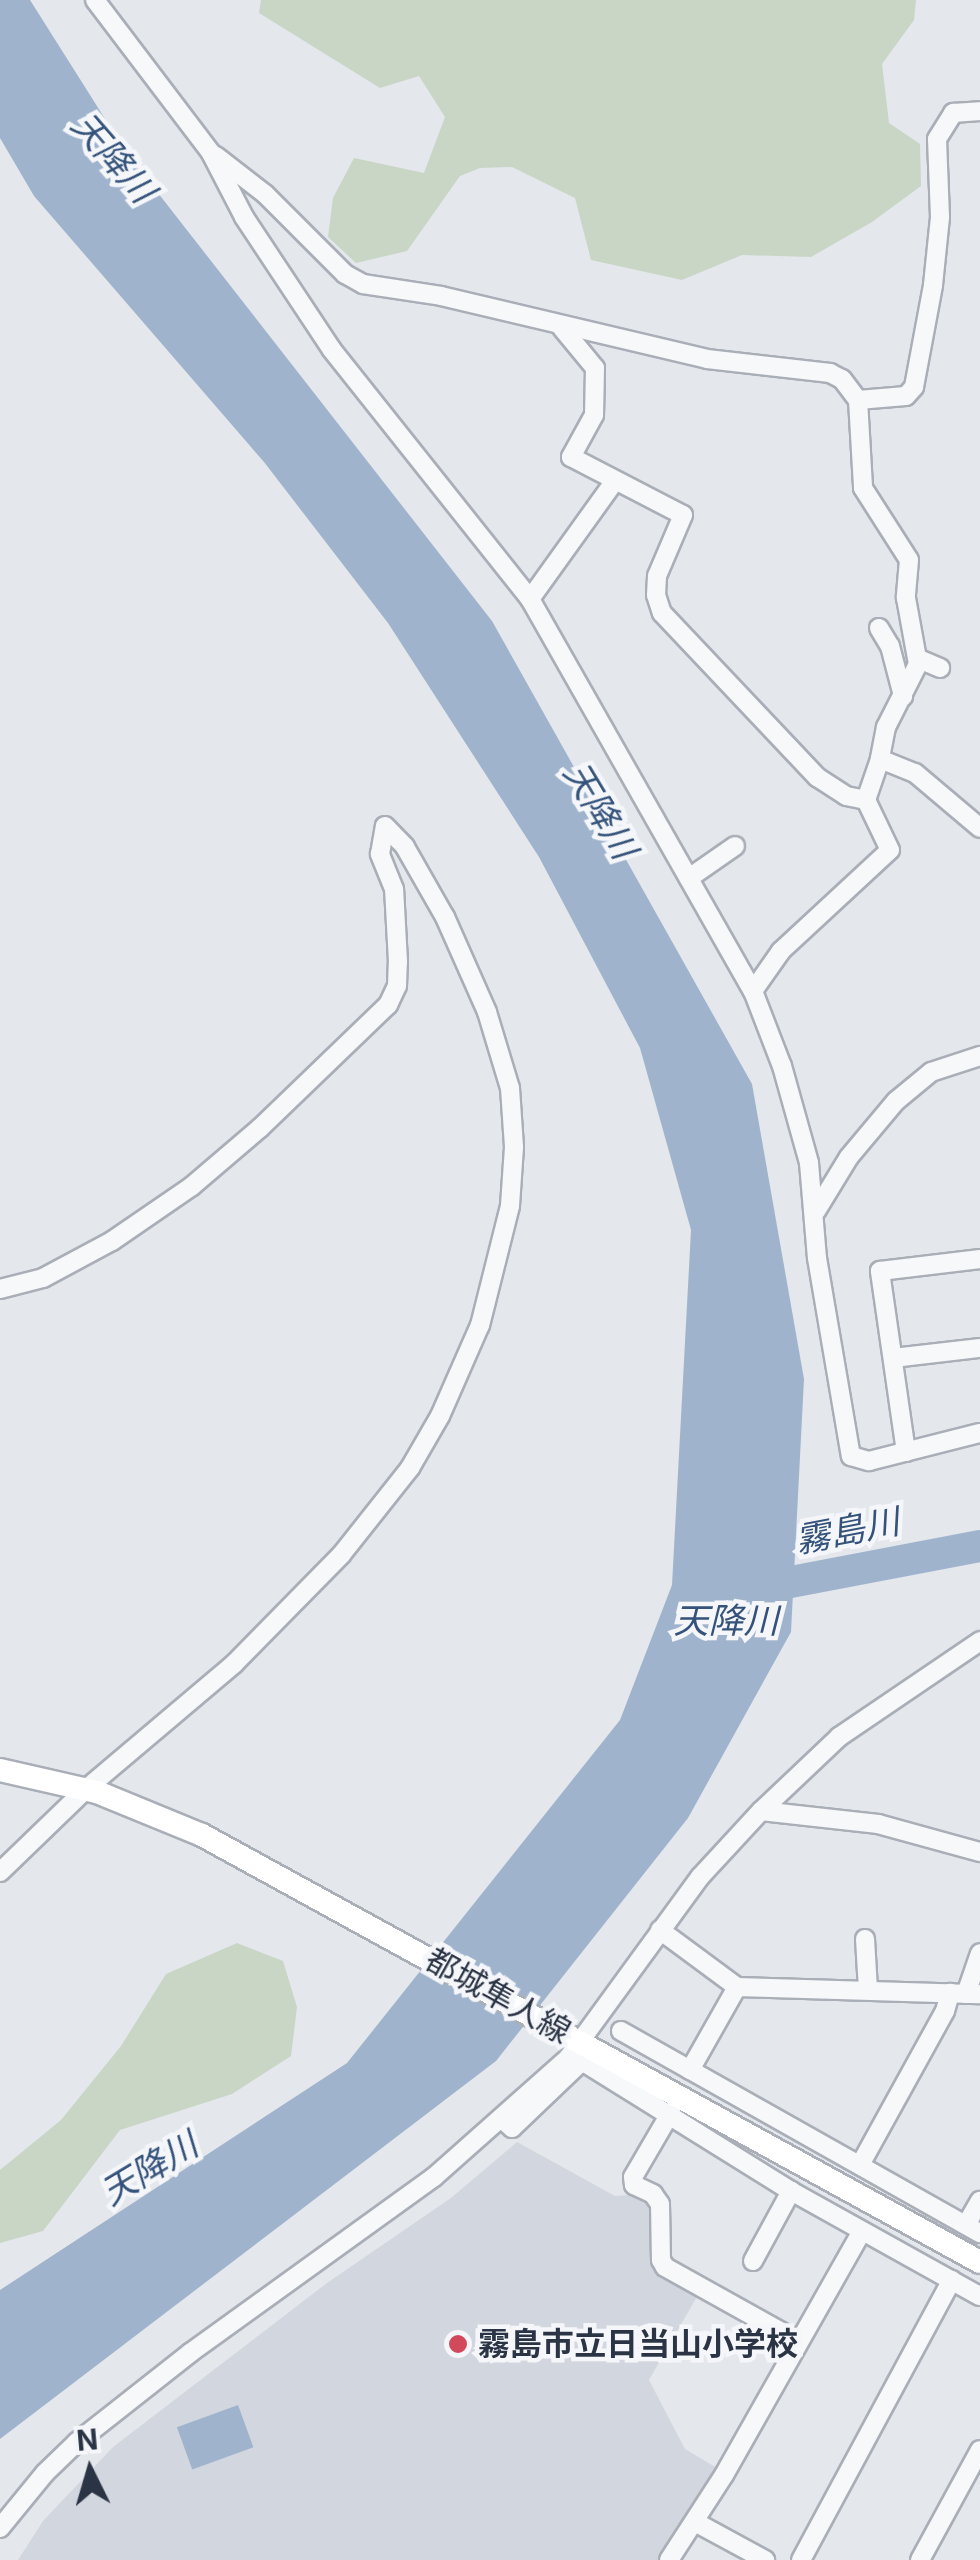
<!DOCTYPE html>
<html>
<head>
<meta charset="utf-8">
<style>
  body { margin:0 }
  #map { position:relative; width:980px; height:2560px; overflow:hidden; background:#e4e7ec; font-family:Inter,"Noto Sans JP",sans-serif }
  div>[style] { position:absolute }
  .built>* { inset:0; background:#d2d6de }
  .green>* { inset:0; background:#c9d6c5 }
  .water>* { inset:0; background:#9fb4cc; transform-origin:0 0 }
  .river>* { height:32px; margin:-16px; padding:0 16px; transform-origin:16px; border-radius:16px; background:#9fb4cc }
  .roads { filter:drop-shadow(2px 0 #a9aeb7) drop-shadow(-2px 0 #a9aeb7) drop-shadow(0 2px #a9aeb7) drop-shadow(0 -2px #a9aeb7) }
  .minor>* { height:18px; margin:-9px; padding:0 9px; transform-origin:9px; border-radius:9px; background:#f7f8fa }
  .major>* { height:22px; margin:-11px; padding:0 11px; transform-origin:11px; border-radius:11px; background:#fff }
  .dots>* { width:28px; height:28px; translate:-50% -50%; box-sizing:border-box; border:5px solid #f4f6f9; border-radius:50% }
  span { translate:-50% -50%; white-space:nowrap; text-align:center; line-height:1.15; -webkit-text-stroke:9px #f4f6f9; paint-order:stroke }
  .street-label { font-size:32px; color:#2b3445 }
  .poi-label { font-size:32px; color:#2b3445; font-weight:700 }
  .left { translate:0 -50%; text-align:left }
  .water-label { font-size:35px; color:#34527a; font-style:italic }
  .north { position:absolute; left:40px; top:2420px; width:100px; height:100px; -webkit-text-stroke:8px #f4f6f9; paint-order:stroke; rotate:355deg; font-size:28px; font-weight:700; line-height:40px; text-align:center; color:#2b3445 }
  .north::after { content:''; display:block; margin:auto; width:35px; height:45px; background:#2b3445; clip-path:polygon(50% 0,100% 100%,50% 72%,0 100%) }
</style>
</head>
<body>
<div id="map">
  <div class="built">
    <i style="clip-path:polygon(517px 2142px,615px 2196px,644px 2194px,654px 2205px,658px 2236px,653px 2270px,698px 2295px,649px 2380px,685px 2449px,717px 2468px,658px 2560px,18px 2560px,43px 2521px,113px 2447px,327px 2283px,451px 2198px)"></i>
  </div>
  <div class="green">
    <i style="clip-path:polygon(261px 0,916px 0,914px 20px,882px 64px,889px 123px,920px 144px,921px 186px,872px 222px,811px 257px,742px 255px,682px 280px,591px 260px,575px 198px,512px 167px,480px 168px,460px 176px,407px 251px,356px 263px,328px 237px,333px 198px,354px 158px,424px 173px,445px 117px,419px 76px,380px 88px,259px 13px)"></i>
    <i style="clip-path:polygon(237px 1943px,283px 1961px,297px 2007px,291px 2056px,232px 2094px,120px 2130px,43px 2231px,0 2243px,0 2170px,61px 2120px,121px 2046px,166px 1974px)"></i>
  </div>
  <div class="water">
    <i style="clip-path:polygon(0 0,30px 0,126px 152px,492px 621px,752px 1084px,804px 1379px,791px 1632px,688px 1818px,496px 2061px,0 2439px,0 2290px,347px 2063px,620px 1720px,672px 1585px,691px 1230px,640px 1048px,539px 857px,388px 623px,264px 462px,34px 196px,0 138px)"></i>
    <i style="left:238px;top:2405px;width:45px;height:65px;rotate:70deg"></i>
  </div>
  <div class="river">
    <i style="left:754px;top:1589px;width:230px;rotate:-10.8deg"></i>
  </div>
  <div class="roads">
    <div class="minor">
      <i style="left:95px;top:0;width:192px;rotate:52.8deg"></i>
      <i style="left:211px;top:153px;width:72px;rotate:62.7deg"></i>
      <i style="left:244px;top:217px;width:159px;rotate:56.5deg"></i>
      <i style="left:332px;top:350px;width:318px;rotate:51.5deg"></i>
      <i style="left:530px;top:599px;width:451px;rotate:60.4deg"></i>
      <i style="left:753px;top:991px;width:80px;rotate:68.9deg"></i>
      <i style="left:782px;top:1066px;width:101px;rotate:74.4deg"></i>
      <i style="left:809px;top:1163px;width:95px;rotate:85.2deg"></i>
      <i style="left:817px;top:1258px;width:201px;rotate:80.3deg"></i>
      <i style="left:851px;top:1456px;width:19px;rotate:16deg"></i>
      <i style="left:869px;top:1461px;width:114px;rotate:-14.2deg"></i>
      <i style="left:216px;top:156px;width:62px;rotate:37.8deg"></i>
      <i style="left:265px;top:194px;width:113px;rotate:45deg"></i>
      <i style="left:345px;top:274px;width:21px;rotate:29deg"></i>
      <i style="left:363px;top:284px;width:79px;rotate:8.7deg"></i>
      <i style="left:441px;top:296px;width:273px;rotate:13.3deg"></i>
      <i style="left:707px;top:359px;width:124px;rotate:6.5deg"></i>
      <i style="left:830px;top:373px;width:13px;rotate:27deg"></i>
      <i style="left:842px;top:379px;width:26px;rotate:53deg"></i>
      <i style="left:858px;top:400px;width:88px;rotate:86.7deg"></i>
      <i style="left:863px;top:488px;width:85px;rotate:57.4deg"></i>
      <i style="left:909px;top:560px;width:38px;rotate:95deg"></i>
      <i style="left:906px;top:598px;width:67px;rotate:79.7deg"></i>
      <i style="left:918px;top:664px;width:71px;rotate:116.9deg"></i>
      <i style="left:886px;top:727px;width:33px;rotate:101deg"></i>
      <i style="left:880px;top:759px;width:38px;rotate:22deg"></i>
      <i style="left:915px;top:773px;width:85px;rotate:40.2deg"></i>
      <i style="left:562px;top:328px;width:52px;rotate:50.5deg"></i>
      <i style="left:595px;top:368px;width:47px;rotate:91.2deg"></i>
      <i style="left:594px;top:415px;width:48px;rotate:118.7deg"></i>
      <i style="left:571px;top:457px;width:126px;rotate:27.4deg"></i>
      <i style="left:683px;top:515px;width:66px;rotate:113.1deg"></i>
      <i style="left:657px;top:576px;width:19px;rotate:93deg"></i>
      <i style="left:656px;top:595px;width:19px;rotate:72deg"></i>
      <i style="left:662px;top:613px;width:226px;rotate:46.6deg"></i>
      <i style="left:817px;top:777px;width:35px;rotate:33deg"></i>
      <i style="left:846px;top:796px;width:20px;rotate:11deg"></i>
      <i style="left:866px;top:800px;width:55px;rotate:64.4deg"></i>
      <i style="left:890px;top:850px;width:149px;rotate:137.2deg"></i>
      <i style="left:781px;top:951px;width:49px;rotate:125deg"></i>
      <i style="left:858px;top:400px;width:48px;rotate:-4.8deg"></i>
      <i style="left:906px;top:396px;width:12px;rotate:-48deg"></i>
      <i style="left:914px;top:387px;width:104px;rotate:-79.4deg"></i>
      <i style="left:933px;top:285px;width:68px;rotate:-84.1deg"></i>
      <i style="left:940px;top:217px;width:78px;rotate:-92.2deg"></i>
      <i style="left:937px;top:139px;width:31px;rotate:-58deg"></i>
      <i style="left:953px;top:113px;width:27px;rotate:-4deg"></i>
      <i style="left:530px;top:599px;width:144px;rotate:-54.3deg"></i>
      <i style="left:879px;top:628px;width:21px;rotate:59deg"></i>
      <i style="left:890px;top:646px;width:52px;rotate:75.4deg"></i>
      <i style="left:919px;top:659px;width:23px;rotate:23deg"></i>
      <i style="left:866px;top:800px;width:43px;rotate:-71.1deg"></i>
      <i style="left:689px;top:878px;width:56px;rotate:-34.8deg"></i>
      <i style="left:816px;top:1211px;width:63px;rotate:-58.6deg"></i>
      <i style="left:849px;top:1157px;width:73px;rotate:-50deg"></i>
      <i style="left:896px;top:1101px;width:45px;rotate:-39.6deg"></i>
      <i style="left:931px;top:1072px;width:52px;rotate:-18.1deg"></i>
      <i style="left:0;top:1289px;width:44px;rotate:-14.3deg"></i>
      <i style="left:43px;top:1278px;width:78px;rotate:-28.2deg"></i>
      <i style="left:112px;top:1241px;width:97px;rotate:-34.5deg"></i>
      <i style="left:192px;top:1186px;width:89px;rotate:-40.5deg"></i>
      <i style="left:260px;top:1128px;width:178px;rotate:-43.9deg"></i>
      <i style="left:388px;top:1005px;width:21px;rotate:-65deg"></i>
      <i style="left:397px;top:986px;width:24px;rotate:-88deg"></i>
      <i style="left:398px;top:962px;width:73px;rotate:-93.1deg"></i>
      <i style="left:394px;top:889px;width:38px;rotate:-112deg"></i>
      <i style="left:380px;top:854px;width:28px;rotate:-80deg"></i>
      <i style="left:385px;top:826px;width:29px;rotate:46deg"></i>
      <i style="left:405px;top:847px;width:81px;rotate:60.3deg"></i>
      <i style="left:445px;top:917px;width:104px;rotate:66.1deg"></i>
      <i style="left:487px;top:1012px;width:79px;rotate:73.2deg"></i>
      <i style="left:510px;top:1088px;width:59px;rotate:86.1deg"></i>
      <i style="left:514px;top:1147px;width:59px;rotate:93.9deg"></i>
      <i style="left:510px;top:1206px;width:123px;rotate:104.1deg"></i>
      <i style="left:480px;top:1325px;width:99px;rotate:113.7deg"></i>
      <i style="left:440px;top:1416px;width:60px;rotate:120deg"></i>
      <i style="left:410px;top:1468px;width:111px;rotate:128.4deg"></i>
      <i style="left:341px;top:1555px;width:153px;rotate:134.5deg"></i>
      <i style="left:234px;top:1664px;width:195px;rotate:139.8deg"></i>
      <i style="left:85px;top:1790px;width:118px;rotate:136deg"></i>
      <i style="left:893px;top:1358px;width:88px;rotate:-6.6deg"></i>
      <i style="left:906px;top:1452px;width:183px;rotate:-98.2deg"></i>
      <i style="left:880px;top:1271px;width:101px;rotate:-6.8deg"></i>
      <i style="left:761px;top:1811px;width:118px;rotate:6.3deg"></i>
      <i style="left:878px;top:1824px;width:106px;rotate:15.4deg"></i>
      <i style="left:660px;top:1930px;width:96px;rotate:36.5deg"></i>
      <i style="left:737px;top:1987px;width:243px;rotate:1.7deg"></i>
      <i style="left:865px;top:1939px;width:50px;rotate:86.6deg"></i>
      <i style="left:966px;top:1994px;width:43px;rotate:-71.1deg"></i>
      <i style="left:621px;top:2031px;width:412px;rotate:29.4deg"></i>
      <i style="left:690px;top:2070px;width:95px;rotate:-60.5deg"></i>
      <i style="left:671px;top:2112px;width:75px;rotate:120.3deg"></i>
      <i style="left:633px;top:2177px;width:8px;rotate:83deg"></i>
      <i style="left:634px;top:2185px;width:21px;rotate:25deg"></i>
      <i style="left:653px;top:2194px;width:12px;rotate:55deg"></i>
      <i style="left:660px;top:2204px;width:56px;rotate:89deg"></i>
      <i style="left:661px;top:2260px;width:8px;rotate:60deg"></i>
      <i style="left:665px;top:2267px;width:152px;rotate:29.1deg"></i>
      <i style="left:501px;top:2118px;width:15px;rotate:42deg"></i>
      <i style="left:512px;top:2128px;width:97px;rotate:-43.7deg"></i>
      <i style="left:582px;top:2061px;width:246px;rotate:31.9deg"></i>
      <i style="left:791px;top:2191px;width:216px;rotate:29.1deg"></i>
      <i style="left:860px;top:2165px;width:176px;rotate:-61.1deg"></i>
      <i style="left:945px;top:2011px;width:19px;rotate:-74deg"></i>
      <i style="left:966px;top:2225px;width:28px;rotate:-60deg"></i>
      <i style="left:753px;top:2261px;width:80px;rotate:-61.5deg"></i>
      <i style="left:695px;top:2522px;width:80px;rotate:28.5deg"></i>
      <i style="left:0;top:2528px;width:71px;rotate:-50.7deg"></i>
      <i style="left:45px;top:2473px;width:45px;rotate:-44.1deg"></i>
      <i style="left:77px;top:2442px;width:144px;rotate:-38.2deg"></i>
      <i style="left:190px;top:2353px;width:301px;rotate:-35.8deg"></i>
      <i style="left:434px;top:2177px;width:179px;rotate:-41.6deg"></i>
      <i style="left:568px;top:2058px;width:224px;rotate:-53.9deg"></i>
      <i style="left:700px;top:1877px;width:90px;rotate:-47.3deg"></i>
      <i style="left:761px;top:1811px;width:108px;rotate:-43.5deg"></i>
      <i style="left:839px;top:1737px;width:171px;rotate:-34.2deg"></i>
      <i style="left:669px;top:2560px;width:101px;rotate:-57.1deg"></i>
      <i style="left:724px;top:2475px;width:280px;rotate:-60.5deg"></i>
      <i style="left:801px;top:2560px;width:318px;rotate:-61.7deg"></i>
      <i style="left:920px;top:2560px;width:125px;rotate:-61.4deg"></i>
    </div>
    <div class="major">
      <i style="left:0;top:1770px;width:99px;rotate:12.8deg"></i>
      <i style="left:97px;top:1792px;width:113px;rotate:22.3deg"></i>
      <i style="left:202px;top:1835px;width:887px;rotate:28.76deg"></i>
    </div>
  </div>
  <div class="dots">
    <i style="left:458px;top:2344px;background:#d1495b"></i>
  </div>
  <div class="street-label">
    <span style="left:498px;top:1996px;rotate:29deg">都城隼人線</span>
  </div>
  <div class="poi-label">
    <span class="left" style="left:478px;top:2344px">霧島市立日当山小学校</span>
  </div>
  <div class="water-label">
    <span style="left:114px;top:157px;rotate:49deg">天降川</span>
    <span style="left:601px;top:810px;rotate:59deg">天降川</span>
    <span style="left:847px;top:1530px;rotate:-11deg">霧島川</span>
    <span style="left:726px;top:1620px">天降川</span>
    <span style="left:149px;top:2168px;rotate:-31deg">天降川</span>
  </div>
  <div class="north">N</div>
</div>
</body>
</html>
